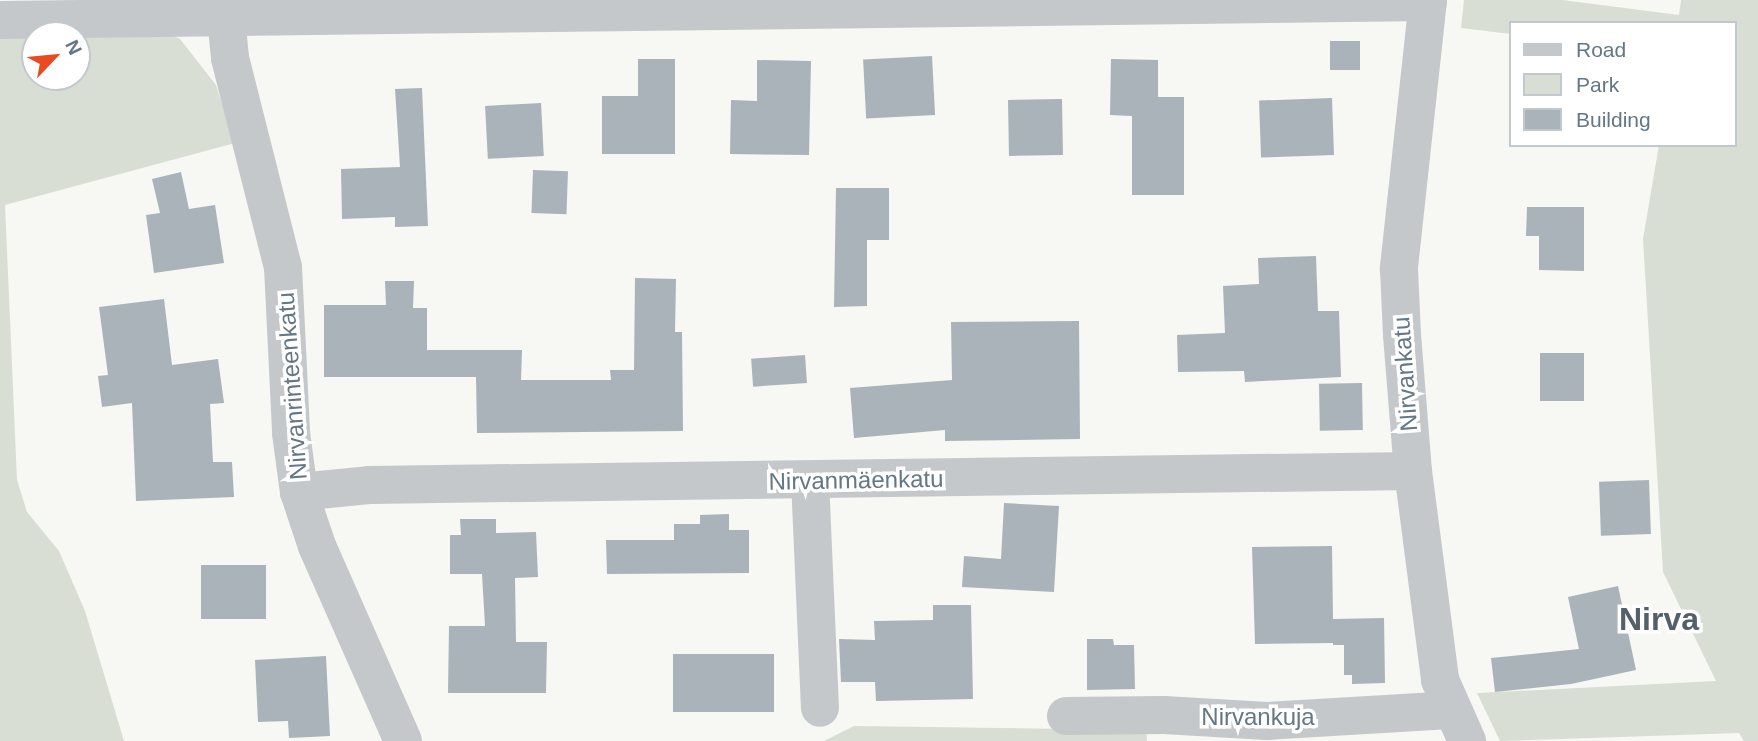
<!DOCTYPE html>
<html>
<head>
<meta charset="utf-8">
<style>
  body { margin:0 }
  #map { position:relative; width:1758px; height:741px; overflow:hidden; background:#f7f7f3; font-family:Helvetica,sans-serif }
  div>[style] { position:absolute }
  .green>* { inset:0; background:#d8ded4 }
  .building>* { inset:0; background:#aab3b9; transform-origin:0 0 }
  .minor>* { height:38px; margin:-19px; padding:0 19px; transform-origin:19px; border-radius:19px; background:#c4c8cb }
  span { translate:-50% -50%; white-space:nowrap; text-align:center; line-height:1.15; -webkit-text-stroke:7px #fff; paint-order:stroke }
  .street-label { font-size:24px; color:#647785 }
  .district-label { font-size:32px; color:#53606a; font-weight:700 }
  .legend { position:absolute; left:1509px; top:21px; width:228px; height:126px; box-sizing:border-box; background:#fff; border:2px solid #c1c9ce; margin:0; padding:9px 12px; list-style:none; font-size:21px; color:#647785 }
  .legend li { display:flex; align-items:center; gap:14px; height:35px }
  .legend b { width:35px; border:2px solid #c1c9ce }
  .north { position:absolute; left:21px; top:21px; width:70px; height:70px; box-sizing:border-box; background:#fff; border:2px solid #c1c9ce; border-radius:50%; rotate:64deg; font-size:19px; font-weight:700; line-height:28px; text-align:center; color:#647785 }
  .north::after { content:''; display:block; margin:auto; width:24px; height:32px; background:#e94b20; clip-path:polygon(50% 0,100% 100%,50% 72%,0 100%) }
</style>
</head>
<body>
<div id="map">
  <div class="green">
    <i style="clip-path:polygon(1464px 0,1562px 0,1679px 15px,1681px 0,1758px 0,1758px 741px,1744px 741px,1739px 733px,1500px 741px,1477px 693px,1716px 681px,1663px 572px,1643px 239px,1659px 145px,1735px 145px,1735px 23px,1511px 23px,1511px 34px,1461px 28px)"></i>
    <i style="clip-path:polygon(evenodd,38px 33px,167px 33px,180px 39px,216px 85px,235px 143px,5px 205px,17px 480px,27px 512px,59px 551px,85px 611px,124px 741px,0 741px,0 38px,38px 33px,35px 35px,77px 35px,77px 77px,35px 77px,35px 35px)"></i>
    <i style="clip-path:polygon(854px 726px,1146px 730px,1147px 741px,824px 741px)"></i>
  </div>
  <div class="building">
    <i style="left:1360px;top:41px;width:29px;height:30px;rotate:90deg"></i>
    <i style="left:932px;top:56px;width:59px;height:69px;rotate:87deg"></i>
    <i style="clip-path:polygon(638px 59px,675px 59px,675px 154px,602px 154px,602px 96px,638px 96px)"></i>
    <i style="clip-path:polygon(1111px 59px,1158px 60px,1158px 97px,1184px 97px,1184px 195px,1132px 195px,1132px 116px,1110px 115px)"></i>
    <i style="clip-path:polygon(757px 60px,811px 61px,809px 155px,730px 154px,731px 100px,757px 101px)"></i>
    <i style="clip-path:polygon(422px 88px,428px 226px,395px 227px,395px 217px,342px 219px,341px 169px,400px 167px,395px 89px)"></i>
    <i style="left:1332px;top:98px;width:57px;height:73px;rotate:88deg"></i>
    <i style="left:1062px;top:99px;width:56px;height:54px;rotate:89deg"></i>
    <i style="left:541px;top:103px;width:53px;height:56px;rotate:87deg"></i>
    <i style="left:533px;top:170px;width:35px;height:43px;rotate:2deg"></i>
    <i style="clip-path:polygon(181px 172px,189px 209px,215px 205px,224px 263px,154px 273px,146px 215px,160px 213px,152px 179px)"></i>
    <i style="clip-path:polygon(836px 188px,889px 188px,889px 240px,867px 240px,867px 306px,834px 307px)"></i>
    <i style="clip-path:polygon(1527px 207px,1584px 207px,1584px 271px,1539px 270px,1539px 236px,1526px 236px)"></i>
    <i style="clip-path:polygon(1316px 256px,1318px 311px,1339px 311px,1341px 377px,1245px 382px,1244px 371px,1178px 372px,1177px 335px,1225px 333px,1223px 286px,1259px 284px,1258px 258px)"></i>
    <i style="clip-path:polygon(635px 278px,676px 279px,675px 332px,682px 332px,683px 431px,477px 433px,476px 377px,324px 377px,324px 305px,386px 305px,385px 281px,414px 281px,413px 308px,427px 308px,427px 350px,522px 350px,521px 380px,611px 380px,610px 370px,634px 370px)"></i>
    <i style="clip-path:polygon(164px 299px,172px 365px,218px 359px,224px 403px,210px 404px,213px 462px,232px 462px,234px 497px,136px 501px,132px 403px,102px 407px,98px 376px,108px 375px,99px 307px)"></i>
    <i style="clip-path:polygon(1079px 321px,1080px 439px,945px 441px,945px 430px,854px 438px,850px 388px,952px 380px,951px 322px)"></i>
    <i style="left:1540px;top:353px;width:44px;height:48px"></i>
    <i style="left:805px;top:355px;width:28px;height:54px;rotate:86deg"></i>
    <i style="left:1362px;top:383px;width:47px;height:43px;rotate:89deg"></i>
    <i style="left:1649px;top:480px;width:54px;height:50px;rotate:88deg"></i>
    <i style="clip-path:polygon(1004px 503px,1059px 506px,1054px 592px,962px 587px,964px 556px,1001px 559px)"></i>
    <i style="clip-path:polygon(729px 514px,729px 530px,749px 530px,749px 573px,607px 574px,606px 540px,674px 540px,674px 524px,700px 524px,700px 515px)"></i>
    <i style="clip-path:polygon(460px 519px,496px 519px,496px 533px,536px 532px,538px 577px,515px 578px,516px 642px,547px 642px,546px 693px,448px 693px,449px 626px,485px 626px,482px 574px,450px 574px,450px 535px,461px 535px)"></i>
    <i style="clip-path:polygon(1332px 546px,1333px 619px,1384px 618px,1385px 683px,1352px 684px,1352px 675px,1344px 675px,1344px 645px,1333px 645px,1333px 622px,1333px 643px,1255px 644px,1252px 547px)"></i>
    <i style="left:201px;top:565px;width:65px;height:54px"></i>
    <i style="clip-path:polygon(1618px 586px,1636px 670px,1571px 684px,1495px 692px,1491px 658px,1579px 649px,1568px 597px)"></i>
    <i style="clip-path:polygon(933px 605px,971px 605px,973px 699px,876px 701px,875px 682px,841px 682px,839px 639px,875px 640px,874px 621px,933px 620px)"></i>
    <i style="clip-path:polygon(1087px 639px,1113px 639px,1114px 645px,1134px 645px,1135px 689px,1087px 690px)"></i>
    <i style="left:673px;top:654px;width:101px;height:58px"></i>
    <i style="clip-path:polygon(326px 656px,330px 736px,289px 738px,288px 721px,258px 722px,255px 660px)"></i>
  </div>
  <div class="minor">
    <i style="left:1428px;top:0;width:271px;rotate:96.2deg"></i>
    <i style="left:1399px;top:269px;width:66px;rotate:87.4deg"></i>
    <i style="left:1402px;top:335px;width:136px;rotate:85.4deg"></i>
    <i style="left:1413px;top:471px;width:211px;rotate:82.6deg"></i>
    <i style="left:1440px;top:680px;width:67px;rotate:66.1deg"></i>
    <i style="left:226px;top:17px;width:41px;rotate:84.4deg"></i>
    <i style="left:230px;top:58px;width:216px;rotate:75.8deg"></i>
    <i style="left:283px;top:267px;width:166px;rotate:87.2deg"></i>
    <i style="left:291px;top:433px;width:60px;rotate:82.3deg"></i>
    <i style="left:299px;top:492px;width:57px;rotate:71.6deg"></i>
    <i style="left:317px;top:546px;width:213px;rotate:66.2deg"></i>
    <i style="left:0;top:20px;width:1428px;rotate:-0.72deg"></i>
    <i style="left:810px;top:480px;width:228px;rotate:87.5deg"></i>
    <i style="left:299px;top:492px;width:70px;rotate:-5.7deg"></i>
    <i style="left:369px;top:485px;width:1044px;rotate:-0.77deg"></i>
    <i style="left:1066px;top:716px;width:98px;rotate:-0.6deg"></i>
    <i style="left:1164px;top:715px;width:103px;rotate:3.3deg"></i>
    <i style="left:1267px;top:721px;width:183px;rotate:-3.4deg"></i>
  </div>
  <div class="street-label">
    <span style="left:1405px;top:374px;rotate:-94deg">Nirvankatu</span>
    <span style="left:292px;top:386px;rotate:-94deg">Nirvanrinteenkatu</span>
    <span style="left:856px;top:480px;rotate:-1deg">Nirvanmäenkatu</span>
    <span style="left:1258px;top:717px">Nirvankuja</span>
  </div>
  <div class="district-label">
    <span style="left:1659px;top:619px">Nirva</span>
  </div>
  <ul class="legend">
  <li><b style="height:9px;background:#c4c8cb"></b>Road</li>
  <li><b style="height:19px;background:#d8ded4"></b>Park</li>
  <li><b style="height:19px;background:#aab3b9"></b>Building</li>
  </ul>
  <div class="north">N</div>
</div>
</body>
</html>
